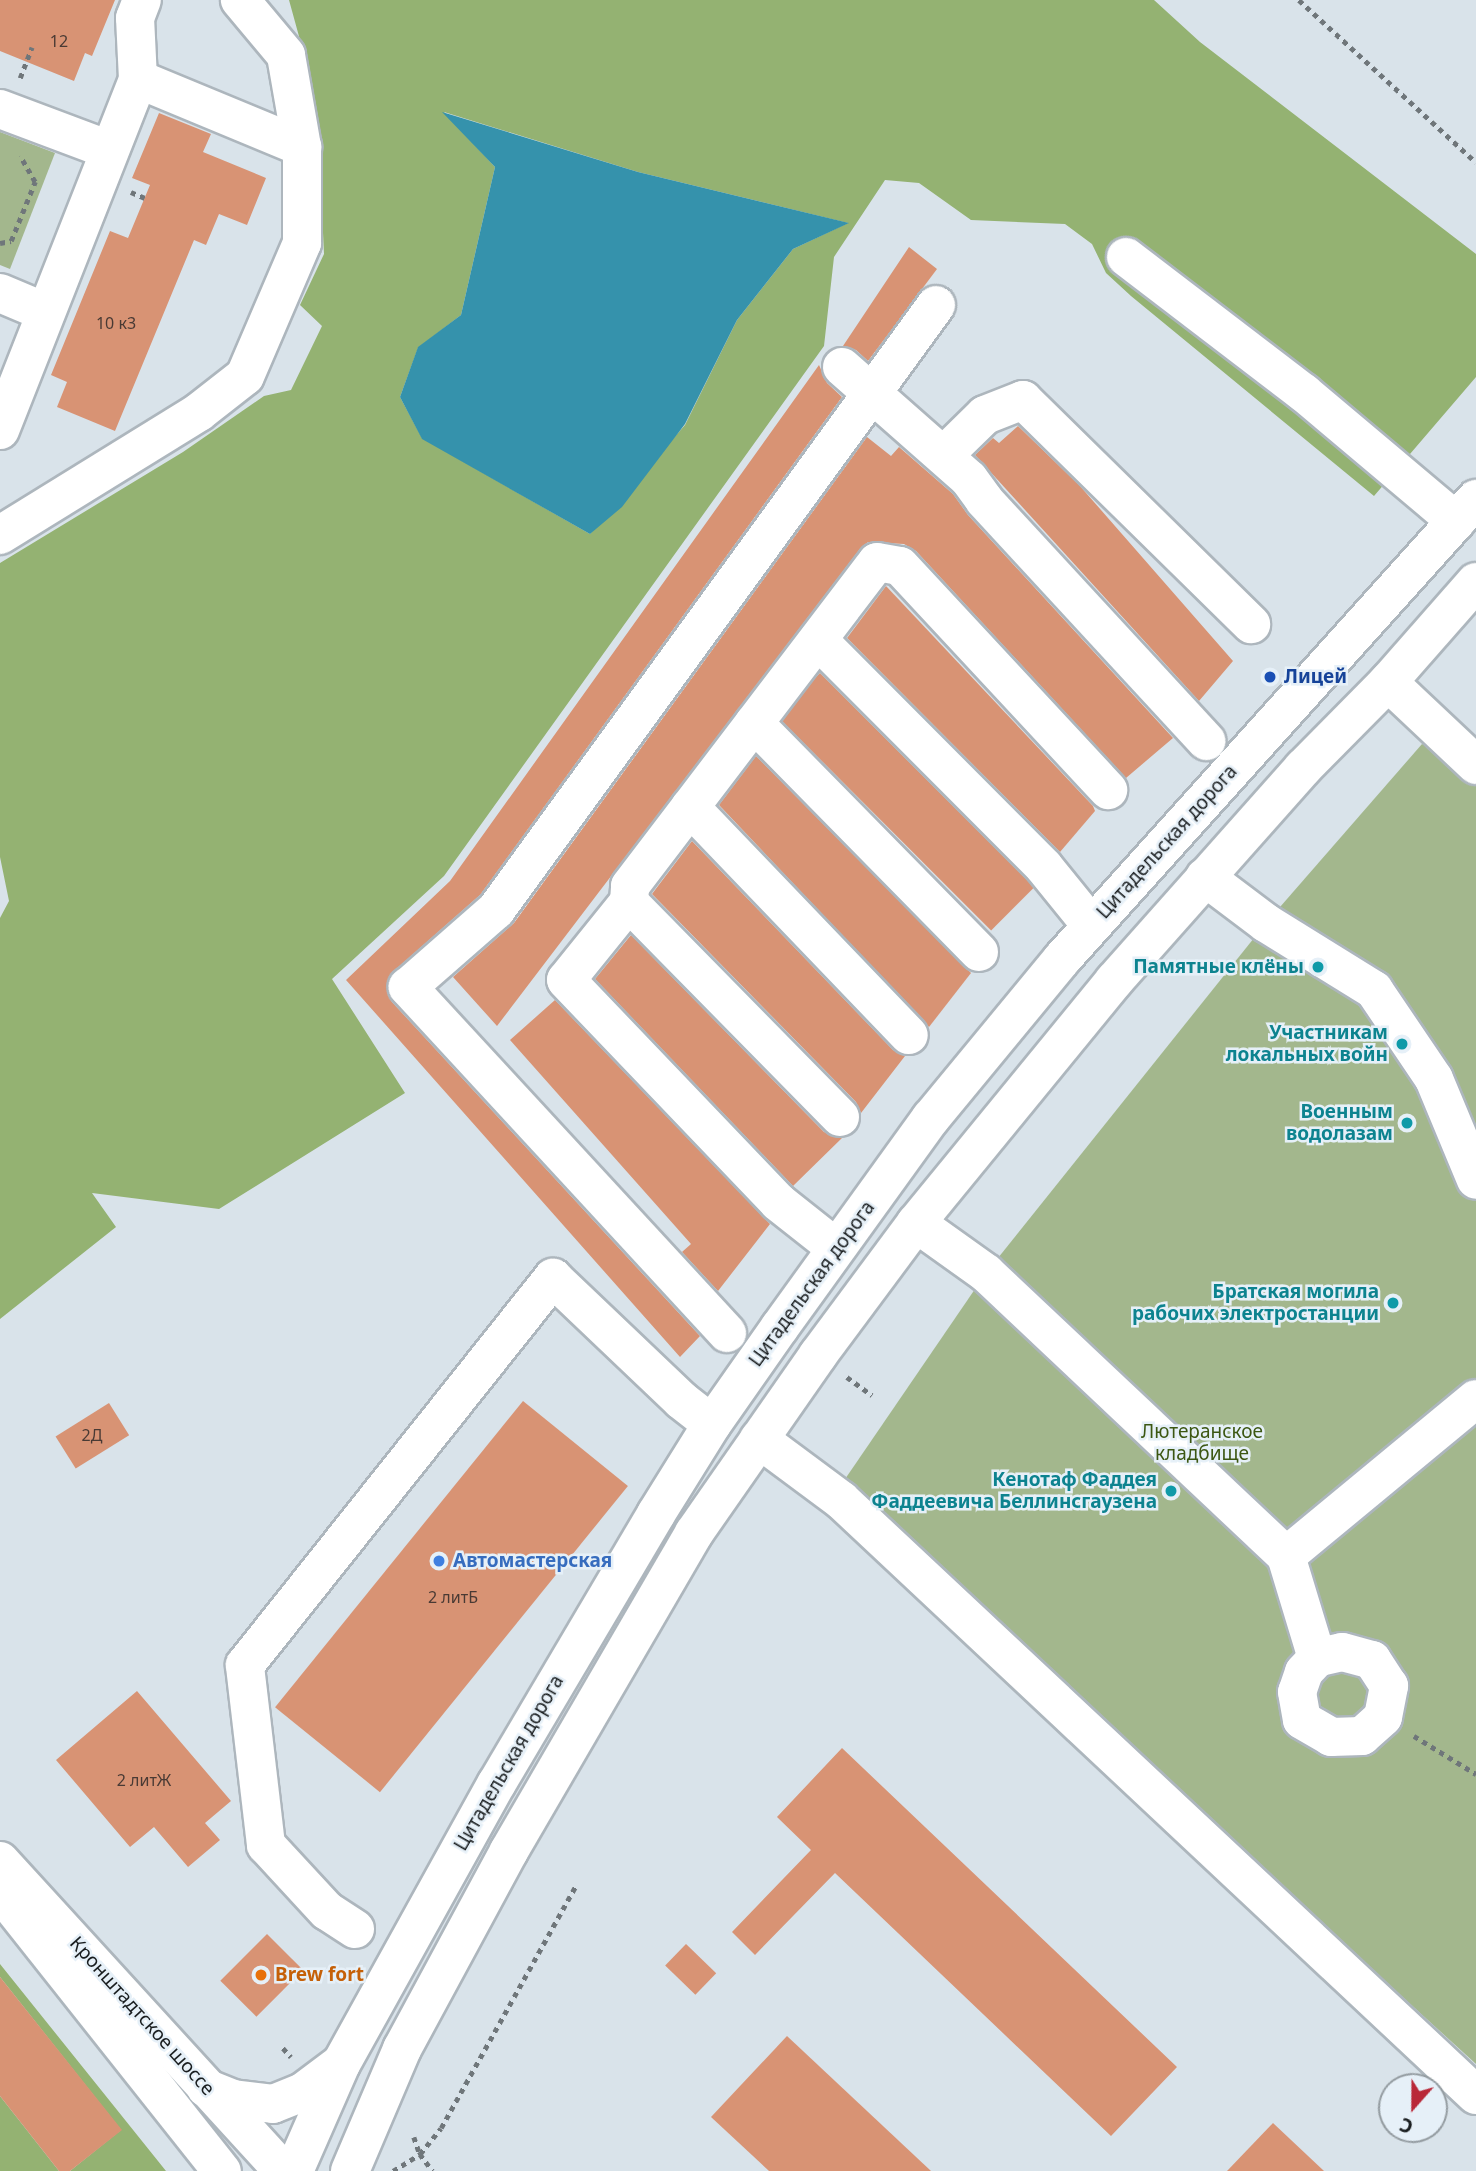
<!DOCTYPE html>
<html>
<head>
<meta charset="utf-8">
<style>
  body { margin:0 }
  #map { position:relative; width:1476px; height:2171px; overflow:hidden; background:#d9e3ea; font-family:"Noto Sans",sans-serif }
  div>[style] { position:absolute }
  .green>* { inset:0; background:#a3b78d }
  .forest>* { inset:0; background:#94b272 }
  .water>* { inset:0; background:#3592ac }
  .building>* { inset:0; background:#d89374; transform-origin:0 0 }
  .path>* { height:4.5px; margin-top:-2.25px; transform-origin:0; background:repeating-linear-gradient(90deg,#6f767a 0 5px,transparent 0 10px) }
  .roads { filter:drop-shadow(2px 0 #adb6bd) drop-shadow(-2px 0 #adb6bd) drop-shadow(0 2px #adb6bd) drop-shadow(0 -2px #adb6bd) }
  .minor>* { height:38px; margin:-19px; padding:0 19px; transform-origin:19px; border-radius:19px; background:#fff }
  .major>* { height:38px; margin:-19px; padding:0 19px; transform-origin:19px; border-radius:19px; background:#fff }
  .dots>* { width:19px; height:19px; translate:-50% -50%; box-sizing:border-box; border:4px solid #e6f0f8; border-radius:50% }
  span { translate:-50% -50%; white-space:nowrap; text-align:center; line-height:1.15; -webkit-text-stroke:5px #e6f0f8; paint-order:stroke }
  .number-label { font-size:16px; color:#493a34 }
  .number-label span { -webkit-text-stroke-width:0 }
  .transit-label { font-size:19px; color:#164399; font-weight:700 }
  .left { translate:0 -50%; text-align:left }
  .street-label { font-size:19px; color:#191d1f }
  .culture-label { font-size:19px; color:#0d838f; font-weight:700 }
  .right { translate:-100% -50%; text-align:right }
  .park-label { font-size:19px; color:#3c5712 }
  .shop-label { font-size:19px; color:#366cbe; font-weight:700 }
  .food-label { font-size:19px; color:#c56008; font-weight:700 }
  .north { position:absolute; left:1378px; top:2073px; width:70px; height:70px; box-sizing:border-box; background:#e6f0f8; border:2px solid #949ca1; border-radius:50%; rotate:201deg; font-size:19px; font-weight:700; line-height:28px; text-align:center; color:#191d1f }
  .north::after { content:''; display:block; margin:auto; width:24px; height:32px; background:#b92838; clip-path:polygon(50% 0,100% 100%,50% 72%,0 100%) }
</style>
</head>
<body>
<div id="map">
  <div class="green">
    <i style="clip-path:polygon(0 132px,55px 153px,10px 269px,0 265px)"></i>
    <i style="clip-path:polygon(1422px 744px,1476px 766px,1476px 2064px,841px 1485px,986px 1273px,1266px 923px)"></i>
  </div>
  <div class="forest">
    <i style="clip-path:polygon(evenodd,289px 0,1154px 0,1200px 42px,1476px 254px,1476px 377px,1374px 496px,1131px 296px,1106px 273px,1092px 244px,1065px 224px,971px 220px,919px 183px,885px 180px,834px 257px,824px 346px,444px 876px,332px 979px,405px 1093px,219px 1209px,92px 1193px,116px 1227px,0 1319px,0 918px,9px 901px,0 857px,0 563px,183px 452px,264px 396px,291px 390px,322px 326px,300px 305px,324px 254px,319px 148px,300px 40px,289px 0,444px 112px,638px 172px,848px 223px,793px 249px,737px 320px,685px 425px,590px 534px,422px 438px,400px 397px,418px 348px,461px 315px,495px 167px,444px 112px)"></i>
    <i style="clip-path:polygon(0 1964px,166px 2171px,70px 2171px,121px 2130px,0 1977px)"></i>
    <i style="clip-path:polygon(0 2096px,59px 2171px,0 2171px)"></i>
  </div>
  <div class="water">
    <i style="clip-path:polygon(442px 112px,638px 172px,849px 223px,793px 249px,737px 320px,685px 424px,622px 507px,590px 534px,422px 439px,400px 397px,418px 347px,461px 315px,495px 167px)"></i>
  </div>
  <div class="building">
    <i style="clip-path:polygon(0 0,115px 0,92px 56px,85px 53px,74px 81px,0 51px)"></i>
    <i style="clip-path:polygon(159px 113px,211px 134px,203px 152px,266px 178px,247px 225px,219px 214px,206px 245px,194px 240px,115px 431px,57px 407px,67px 382px,51px 375px,110px 231px,128px 238px,150px 185px,132px 178px)"></i>
    <i style="clip-path:polygon(909px 247px,937px 269px,868px 361px,856px 350px,843px 346px)"></i>
    <i style="clip-path:polygon(819px 365px,827px 383px,842px 397px,480px 895px,394px 971px,387px 981px,387px 992px,392px 1002px,700px 1336px,680px 1357px,346px 980px,450px 881px)"></i>
    <i style="clip-path:polygon(1018px 426px,1080px 486px,1233px 661px,1199px 701px,975px 455px,993px 438px,999px 443px)"></i>
    <i style="clip-path:polygon(867px 437px,891px 456px,899px 447px,953px 494px,968px 515px,1173px 738px,1126px 778px,916px 551px,904px 544px,868px 542px,860px 549px,497px 1026px,453px 977px,514px 923px)"></i>
    <i style="clip-path:polygon(886px 586px,1093px 806px,1095px 811px,1060px 852px,847px 638px)"></i>
    <i style="left:820px;top:673px;width:303px;height:61px;rotate:45deg"></i>
    <i style="clip-path:polygon(756px 756px,971px 973px,929px 1027px,719px 805px)"></i>
    <i style="clip-path:polygon(692px 841px,893px 1050px,905px 1056px,861px 1113px,856px 1102px,652px 894px)"></i>
    <i style="clip-path:polygon(631px 935px,824px 1132px,842px 1138px,793px 1186px,595px 979px)"></i>
    <i style="clip-path:polygon(555px 1000px,770px 1224px,718px 1291px,682px 1252px,691px 1244px,510px 1040px)"></i>
    <i style="left:523px;top:1401px;width:135px;height:394px;rotate:39deg"></i>
    <i style="left:109px;top:1403px;width:38px;height:63px;rotate:58deg"></i>
    <i style="clip-path:polygon(137px 1691px,231px 1801px,205px 1823px,220px 1840px,188px 1867px,154px 1827px,130px 1847px,56px 1760px)"></i>
    <i style="clip-path:polygon(842px 1748px,1177px 2067px,1111px 2136px,835px 1873px,755px 1955px,732px 1932px,811px 1850px,777px 1817px)"></i>
    <i style="left:267px;top:1934px;width:51px;height:66px;rotate:45deg"></i>
    <i style="left:686px;top:1944px;width:42px;height:30px;rotate:44deg"></i>
    <i style="clip-path:polygon(0 1977px,122px 2130px,70px 2171px,59px 2171px,0 2096px)"></i>
    <i style="clip-path:polygon(787px 2036px,931px 2171px,769px 2171px,711px 2117px)"></i>
    <i style="clip-path:polygon(1273px 2123px,1324px 2171px,1227px 2171px)"></i>
  </div>
  <div class="path">
    <i style="left:1299px;top:0;width:240px;rotate:42.5deg"></i>
    <i style="left:20px;top:78px;width:33px;rotate:-69deg"></i>
    <i style="left:131px;top:192px;width:15px;rotate:23deg"></i>
    <i style="left:0;top:243px;width:11px;rotate:-10deg"></i>
    <i style="left:11px;top:241px;width:64px;rotate:-67.9deg"></i>
    <i style="left:35px;top:182px;width:30px;rotate:-120deg"></i>
    <i style="left:847px;top:1377px;width:31px;rotate:36deg"></i>
    <i style="left:1414px;top:1736px;width:73px;rotate:31.5deg"></i>
    <i style="left:283px;top:2048px;width:12px;rotate:48deg"></i>
    <i style="left:414px;top:2137px;width:18px;rotate:71deg"></i>
    <i style="left:420px;top:2154px;width:21px;rotate:53deg"></i>
    <i style="left:393px;top:2171px;width:32px;rotate:-32deg"></i>
    <i style="left:420px;top:2154px;width:33px;rotate:-51deg"></i>
    <i style="left:441px;top:2128px;width:279px;rotate:-60.9deg"></i>
  </div>
  <div class="roads">
    <div class="minor">
      <i style="left:138px;top:79px;width:178px;rotate:22.5deg"></i>
      <i style="left:0;top:109px;width:116px;rotate:20.6deg"></i>
      <i style="left:1126px;top:257px;width:224px;rotate:37.4deg"></i>
      <i style="left:1304px;top:393px;width:199px;rotate:40.1deg"></i>
      <i style="left:0;top:293px;width:49px;rotate:22.9deg"></i>
      <i style="left:842px;top:367px;width:169px;rotate:41.4deg"></i>
      <i style="left:969px;top:479px;width:26px;rotate:54deg"></i>
      <i style="left:984px;top:500px;width:328px;rotate:47.3deg"></i>
      <i style="left:0;top:430px;width:377px;rotate:-68.5deg"></i>
      <i style="left:138px;top:79px;width:61px;rotate:-92.8deg"></i>
      <i style="left:135px;top:18px;width:19px;rotate:-69deg"></i>
      <i style="left:944px;top:455px;width:57px;rotate:-44.3deg"></i>
      <i style="left:985px;top:415px;width:41px;rotate:-21.5deg"></i>
      <i style="left:1023px;top:400px;width:320px;rotate:44.5deg"></i>
      <i style="left:0;top:535px;width:234px;rotate:-31.7deg"></i>
      <i style="left:199px;top:412px;width:58px;rotate:-38deg"></i>
      <i style="left:245px;top:376px;width:145px;rotate:-66.8deg"></i>
      <i style="left:302px;top:243px;width:96px;rotate:-90deg"></i>
      <i style="left:302px;top:147px;width:93px;rotate:-99.9deg"></i>
      <i style="left:286px;top:55px;width:72px;rotate:-129.9deg"></i>
      <i style="left:818px;top:640px;width:320px;rotate:45.1deg"></i>
      <i style="left:1044px;top:867px;width:75px;rotate:51deg"></i>
      <i style="left:1388px;top:682px;width:121px;rotate:43.3deg"></i>
      <i style="left:754px;top:723px;width:321px;rotate:45.5deg"></i>
      <i style="left:690px;top:807px;width:316px;rotate:46.2deg"></i>
      <i style="left:1205px;top:877px;width:76px;rotate:37deg"></i>
      <i style="left:1266px;top:923px;width:127px;rotate:31.8deg"></i>
      <i style="left:1374px;top:990px;width:107px;rotate:56deg"></i>
      <i style="left:1434px;top:1079px;width:109px;rotate:67.4deg"></i>
      <i style="left:629px;top:902px;width:100px;rotate:128.9deg"></i>
      <i style="left:566px;top:980px;width:307px;rotate:46.3deg"></i>
      <i style="left:778px;top:1202px;width:74px;rotate:38.4deg"></i>
      <i style="left:840px;top:1117px;width:301px;rotate:-134.5deg"></i>
      <i style="left:629px;top:902px;width:16px;rotate:-86deg"></i>
      <i style="left:630px;top:886px;width:407px;rotate:-52.7deg"></i>
      <i style="left:877px;top:562px;width:23px;rotate:10deg"></i>
      <i style="left:900px;top:566px;width:306px;rotate:47.1deg"></i>
      <i style="left:916px;top:1223px;width:86px;rotate:35.5deg"></i>
      <i style="left:986px;top:1273px;width:412px;rotate:43.3deg"></i>
      <i style="left:1286px;top:1556px;width:246px;rotate:-39.6deg"></i>
      <i style="left:727px;top:1333px;width:471px;rotate:-132.7deg"></i>
      <i style="left:408px;top:987px;width:117px;rotate:-41.2deg"></i>
      <i style="left:496px;top:910px;width:748px;rotate:-53.97deg"></i>
      <i style="left:759px;top:1439px;width:102px;rotate:36.6deg"></i>
      <i style="left:841px;top:1500px;width:870px;rotate:43.14deg"></i>
      <i style="left:1286px;top:1556px;width:107px;rotate:73.1deg"></i>
      <i style="left:1317px;top:1658px;width:19px;rotate:133deg"></i>
      <i style="left:1304px;top:1672px;width:21px;rotate:109deg"></i>
      <i style="left:1297px;top:1692px;width:28px;rotate:80deg"></i>
      <i style="left:1302px;top:1720px;width:34px;rotate:30deg"></i>
      <i style="left:1331px;top:1737px;width:31px;rotate:-2deg"></i>
      <i style="left:1362px;top:1736px;width:28px;rotate:-42deg"></i>
      <i style="left:1383px;top:1717px;width:32px;rotate:-79deg"></i>
      <i style="left:1389px;top:1686px;width:31px;rotate:-123deg"></i>
      <i style="left:1372px;top:1660px;width:31px;rotate:-165deg"></i>
      <i style="left:1342px;top:1652px;width:26px;rotate:167deg"></i>
      <i style="left:355px;top:1929px;width:33px;rotate:-147deg"></i>
      <i style="left:327px;top:1911px;width:90px;rotate:-132.7deg"></i>
      <i style="left:266px;top:1845px;width:181px;rotate:-96.7deg"></i>
      <i style="left:245px;top:1665px;width:495px;rotate:-51.5deg"></i>
      <i style="left:553px;top:1278px;width:177px;rotate:43.6deg"></i>
      <i style="left:681px;top:1400px;width:39px;rotate:38deg"></i>
      <i style="left:206px;top:2088px;width:29px;rotate:22deg"></i>
      <i style="left:233px;top:2099px;width:40px;rotate:7.1deg"></i>
      <i style="left:273px;top:2104px;width:32px;rotate:-22deg"></i>
      <i style="left:303px;top:2092px;width:45px;rotate:-36.9deg"></i>
      <i style="left:294px;top:2171px;width:117px;rotate:-66.3deg"></i>
      <i style="left:341px;top:2064px;width:321px;rotate:-61deg"></i>
      <i style="left:497px;top:1783px;width:312px;rotate:-59.4deg"></i>
      <i style="left:656px;top:1514px;width:106px;rotate:-58.1deg"></i>
      <i style="left:712px;top:1424px;width:118px;rotate:-55deg"></i>
      <i style="left:780px;top:1327px;width:258px;rotate:-54.2deg"></i>
      <i style="left:931px;top:1118px;width:206px;rotate:-50.5deg"></i>
      <i style="left:1062px;top:959px;width:619px;rotate:-48.01deg"></i>
      <i style="left:350px;top:2171px;width:133px;rotate:-66.9deg"></i>
      <i style="left:402px;top:2049px;width:225px;rotate:-61.6deg"></i>
      <i style="left:509px;top:1851px;width:368px;rotate:-59.8deg"></i>
      <i style="left:694px;top:1533px;width:217px;rotate:-55.1deg"></i>
      <i style="left:818px;top:1355px;width:164px;rotate:-53.4deg"></i>
      <i style="left:916px;top:1223px;width:313px;rotate:-50.7deg"></i>
      <i style="left:1114px;top:981px;width:285px;rotate:-48.4deg"></i>
      <i style="left:1303px;top:768px;width:121px;rotate:-45.3deg"></i>
      <i style="left:1388px;top:682px;width:133px;rotate:-48.7deg"></i>
    </div>
    <div class="major">
      <i style="left:0;top:1861px;width:420px;rotate:47.6deg"></i>
      <i style="left:10px;top:1904px;width:341px;rotate:51.6deg"></i>
    </div>
  </div>
  <div class="dots">
    <i style="left:1270px;top:677px;background:#1a4fb4"></i>
    <i style="left:1318px;top:967px;background:#0f9aa8"></i>
    <i style="left:1402px;top:1044px;background:#0f9aa8"></i>
    <i style="left:1407px;top:1123px;background:#0f9aa8"></i>
    <i style="left:1393px;top:1303px;background:#0f9aa8"></i>
    <i style="left:1171px;top:1491px;background:#0f9aa8"></i>
    <i style="left:439px;top:1561px;background:#3f7fe0"></i>
    <i style="left:261px;top:1975px;background:#e8710a"></i>
  </div>
  <div class="number-label">
    <span style="left:59px;top:41px">12</span>
    <span style="left:116px;top:323px">10 к3</span>
    <span style="left:92px;top:1435px">2Д</span>
    <span style="left:453px;top:1597px">2 литБ</span>
    <span style="left:144px;top:1780px">2 литЖ</span>
  </div>
  <div class="transit-label">
    <span class="left" style="left:1284px;top:677px">Лицей</span>
  </div>
  <div class="street-label">
    <span style="left:1167px;top:842px;rotate:-48deg">Цитадельская дорога</span>
    <span style="left:812px;top:1284px;rotate:-54deg">Цитадельская дорога</span>
    <span style="left:509px;top:1763px;rotate:-60deg">Цитадельская дорога</span>
    <span style="left:142px;top:2016px;rotate:48deg">Кронштадтское шоссе</span>
  </div>
  <div class="culture-label">
    <span class="right" style="left:1304px;top:967px">Памятные клёны</span>
    <span class="right" style="left:1388px;top:1044px">Участникам<br>локальных войн</span>
    <span class="right" style="left:1393px;top:1123px">Военным<br>водолазам</span>
    <span class="right" style="left:1379px;top:1303px">Братская могила<br>рабочих электростанции</span>
    <span class="right" style="left:1157px;top:1491px">Кенотаф Фаддея<br>Фаддеевича Беллинсгаузена</span>
  </div>
  <div class="park-label">
    <span style="left:1202px;top:1443px">Лютеранское<br>кладбище</span>
  </div>
  <div class="shop-label">
    <span class="left" style="left:453px;top:1561px">Автомастерская</span>
  </div>
  <div class="food-label">
    <span class="left" style="left:275px;top:1975px">Brew fort</span>
  </div>
  <div class="north">С</div>
</div>
</body>
</html>
